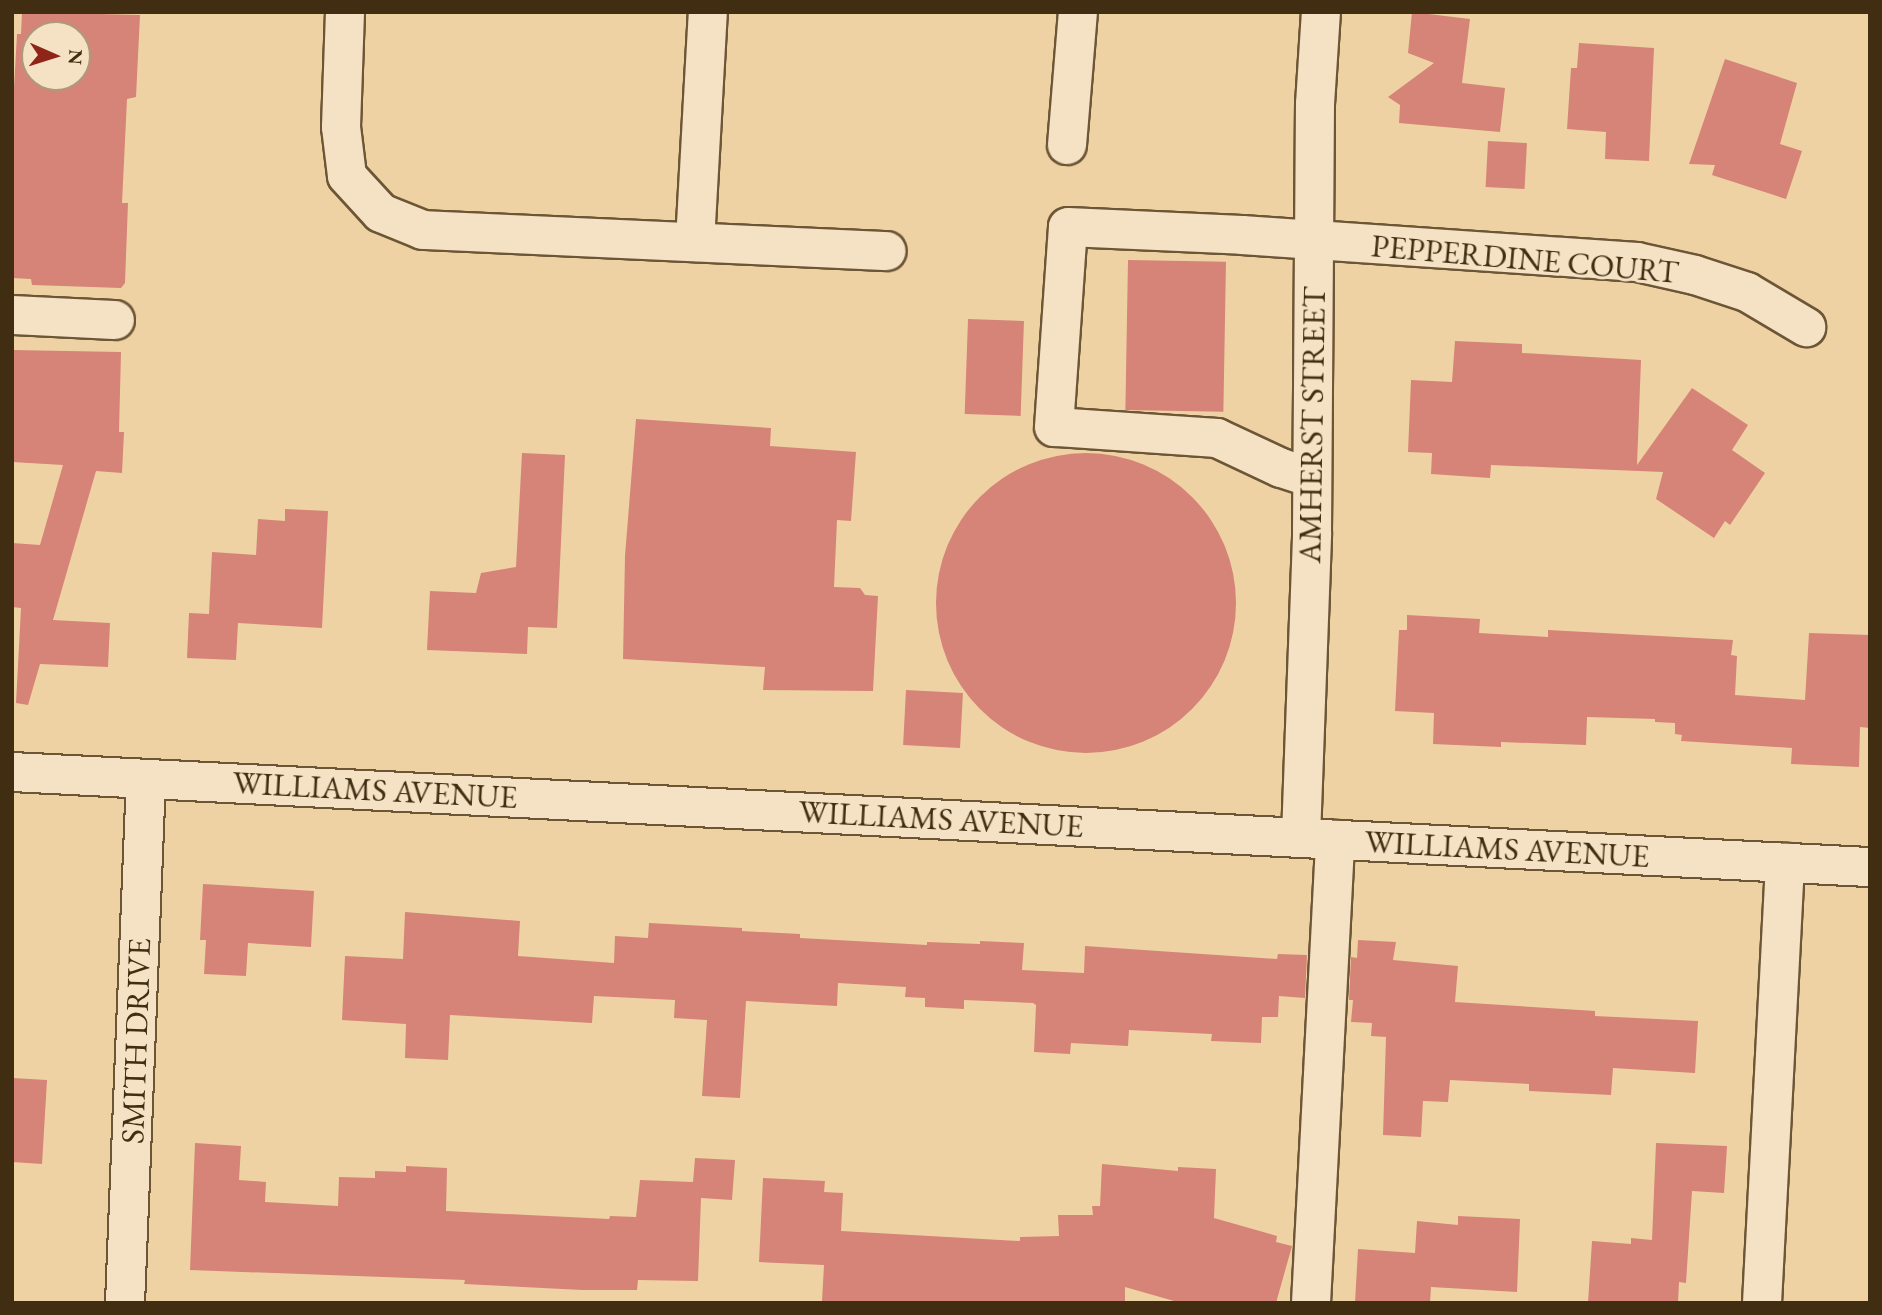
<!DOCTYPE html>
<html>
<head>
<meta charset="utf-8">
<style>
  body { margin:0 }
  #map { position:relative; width:1882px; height:1315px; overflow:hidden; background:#efd2a4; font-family:"EB Garamond",serif }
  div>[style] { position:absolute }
  .building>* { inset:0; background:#d58477; transform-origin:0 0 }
  .round { border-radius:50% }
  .roads { filter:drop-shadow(2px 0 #6c5636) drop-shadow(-2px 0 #6c5636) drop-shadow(0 2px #6c5636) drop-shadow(0 -2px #6c5636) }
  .minor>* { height:38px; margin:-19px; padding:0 19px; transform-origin:19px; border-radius:19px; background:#f5e2c4 }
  span { translate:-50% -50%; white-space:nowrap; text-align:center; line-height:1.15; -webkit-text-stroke:6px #f5e2c4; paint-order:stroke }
  .street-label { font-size:32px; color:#402d12 }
  .frame { position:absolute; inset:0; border:14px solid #402d12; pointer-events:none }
  .north { position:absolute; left:21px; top:21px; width:70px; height:70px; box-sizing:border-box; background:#f5e2c4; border:2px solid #ad9a7d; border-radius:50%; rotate:93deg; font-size:19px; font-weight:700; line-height:28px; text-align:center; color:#402d12 }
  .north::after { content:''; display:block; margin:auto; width:24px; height:32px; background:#8f2418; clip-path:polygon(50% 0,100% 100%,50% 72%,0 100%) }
</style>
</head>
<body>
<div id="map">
  <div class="building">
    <i style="clip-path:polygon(evenodd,22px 12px,140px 15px,136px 97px,127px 99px,122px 203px,128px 203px,125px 283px,121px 288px,32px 285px,31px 279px,12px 278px,12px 124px,17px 34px,21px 34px,22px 12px,35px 35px,77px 35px,77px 77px,35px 77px,35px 35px)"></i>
    <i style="clip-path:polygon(1412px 12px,1470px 19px,1462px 83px,1505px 88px,1500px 132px,1399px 123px,1400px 105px,1388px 97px,1434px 63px,1408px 53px)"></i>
    <i style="clip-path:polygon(1579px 43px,1654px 48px,1649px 161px,1605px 159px,1606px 132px,1567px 129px,1571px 68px,1577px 68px)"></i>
    <i style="clip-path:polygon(1725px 59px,1797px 83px,1780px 144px,1802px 151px,1786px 199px,1712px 175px,1715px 165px,1689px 164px)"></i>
    <i style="left:1488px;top:141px;width:39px;height:46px;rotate:3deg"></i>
    <i style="left:1128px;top:260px;width:98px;height:150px;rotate:1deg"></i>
    <i style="left:968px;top:319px;width:56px;height:95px;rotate:2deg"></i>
    <i style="clip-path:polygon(1455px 341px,1522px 344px,1522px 353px,1641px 360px,1637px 465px,1692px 388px,1748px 425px,1732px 450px,1765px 473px,1730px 525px,1725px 521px,1714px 538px,1656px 499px,1663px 472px,1491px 465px,1490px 478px,1431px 474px,1432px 453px,1408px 452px,1411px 380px,1452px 382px)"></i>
    <i style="clip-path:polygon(12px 350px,121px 352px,119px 432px,124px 432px,122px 473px,96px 471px,53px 620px,110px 623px,108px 667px,40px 664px,28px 705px,16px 703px,21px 608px,12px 607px,12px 543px,40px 545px,63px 465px,12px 462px)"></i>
    <i style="clip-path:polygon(636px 419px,771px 428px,770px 446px,856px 452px,851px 521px,837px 520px,834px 587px,860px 588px,865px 595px,878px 596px,873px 691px,763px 690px,765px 667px,623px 659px,625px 556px)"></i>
    <i style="clip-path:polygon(522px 453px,565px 455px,557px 628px,528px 627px,527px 654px,427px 650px,430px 591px,476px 593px,481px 573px,516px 567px)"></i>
    <i class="round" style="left:936px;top:453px;width:300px;height:300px"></i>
    <i style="clip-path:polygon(285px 509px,328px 511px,322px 628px,238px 623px,236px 660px,187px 658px,189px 613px,209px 614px,212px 552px,256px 555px,258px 519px,285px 521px)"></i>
    <i style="clip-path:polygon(1407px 615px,1480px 619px,1479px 633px,1548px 637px,1548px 630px,1733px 640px,1731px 655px,1737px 656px,1735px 695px,1805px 700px,1809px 633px,1870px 635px,1870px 728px,1860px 727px,1859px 767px,1791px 764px,1792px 748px,1681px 741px,1682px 735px,1675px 734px,1675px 723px,1655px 722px,1655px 719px,1587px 717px,1586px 745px,1501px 742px,1501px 747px,1433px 744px,1434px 713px,1395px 711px,1399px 630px,1407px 630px)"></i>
    <i style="left:906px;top:690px;width:57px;height:55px;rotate:3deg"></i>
    <i style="clip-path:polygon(203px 884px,314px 891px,311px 947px,248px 943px,246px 976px,204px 974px,206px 940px,200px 940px)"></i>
    <i style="clip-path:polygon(405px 912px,520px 921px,518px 956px,614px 963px,615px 936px,648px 938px,649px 923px,742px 928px,742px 931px,800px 934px,800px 938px,927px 945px,927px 942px,980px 944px,980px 941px,1024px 943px,1022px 970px,1084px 973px,1085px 946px,1277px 959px,1278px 954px,1307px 955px,1305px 998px,1279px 996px,1278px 1017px,1262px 1017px,1261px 1043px,1211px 1041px,1212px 1034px,1129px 1030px,1128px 1046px,1071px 1043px,1070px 1054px,1034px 1052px,1036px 1005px,1033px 1003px,964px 1000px,964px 1009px,925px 1007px,925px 998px,905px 997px,906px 987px,838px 983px,837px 1006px,746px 1001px,740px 1098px,702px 1096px,707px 1020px,674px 1018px,675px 1000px,594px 996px,592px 1023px,450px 1015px,448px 1060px,405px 1058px,406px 1024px,342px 1020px,345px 956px,403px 959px)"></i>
    <i style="clip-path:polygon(1358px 940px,1396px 942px,1393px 960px,1458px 966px,1455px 1002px,1595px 1011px,1595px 1016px,1698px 1021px,1695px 1073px,1613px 1068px,1611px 1095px,1529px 1091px,1529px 1084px,1450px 1080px,1448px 1102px,1423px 1101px,1421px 1137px,1383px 1135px,1386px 1037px,1371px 1036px,1372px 1023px,1351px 1022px,1353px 1000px,1349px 1000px,1351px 957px,1357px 958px)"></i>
    <i style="clip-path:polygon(12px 1078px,47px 1080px,42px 1164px,12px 1162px)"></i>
    <i style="clip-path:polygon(195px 1143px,241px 1146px,239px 1180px,266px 1182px,265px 1202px,338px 1206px,339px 1177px,375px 1178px,375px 1171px,406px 1172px,406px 1166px,447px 1168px,446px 1211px,609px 1219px,610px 1216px,636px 1217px,640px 1180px,693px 1182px,695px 1158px,735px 1160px,732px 1200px,701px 1198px,698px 1281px,638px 1280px,637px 1290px,582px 1290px,464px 1284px,465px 1280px,190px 1270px)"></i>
    <i style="clip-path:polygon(1656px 1143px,1727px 1146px,1724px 1193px,1692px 1191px,1686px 1283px,1679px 1282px,1678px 1303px,1588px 1303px,1592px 1241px,1631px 1244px,1631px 1238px,1652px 1240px)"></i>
    <i style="clip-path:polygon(1102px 1164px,1178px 1171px,1178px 1167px,1216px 1169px,1214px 1218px,1277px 1236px,1276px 1242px,1292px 1246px,1276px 1303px,1181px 1303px,1125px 1287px,1125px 1301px,1117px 1303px,822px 1301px,824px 1265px,759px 1262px,763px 1178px,825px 1181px,824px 1192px,843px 1193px,841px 1231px,1020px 1241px,1020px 1237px,1059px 1236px,1058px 1215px,1093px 1215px,1092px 1206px,1100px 1206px)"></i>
    <i style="clip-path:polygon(1458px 1216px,1520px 1219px,1517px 1292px,1431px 1287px,1430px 1303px,1355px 1303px,1358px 1249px,1415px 1253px,1417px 1221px,1458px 1225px)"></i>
  </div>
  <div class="roads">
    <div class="minor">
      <i style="left:345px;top:12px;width:115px;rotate:92deg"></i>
      <i style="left:341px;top:127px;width:49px;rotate:83deg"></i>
      <i style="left:347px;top:176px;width:50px;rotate:47.4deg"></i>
      <i style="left:381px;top:213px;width:45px;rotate:22deg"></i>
      <i style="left:423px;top:230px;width:464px;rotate:2.6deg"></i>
      <i style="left:1067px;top:145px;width:133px;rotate:-85.3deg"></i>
      <i style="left:695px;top:242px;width:230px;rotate:-86.8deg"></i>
      <i style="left:12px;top:315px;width:103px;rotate:2.8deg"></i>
      <i style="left:1312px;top:478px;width:33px;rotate:-162deg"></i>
      <i style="left:1281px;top:468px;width:71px;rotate:-154.9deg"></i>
      <i style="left:1217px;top:438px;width:163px;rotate:-176.1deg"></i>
      <i style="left:1054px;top:427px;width:200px;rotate:-86deg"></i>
      <i style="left:1068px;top:227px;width:174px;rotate:2.6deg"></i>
      <i style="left:1242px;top:235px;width:396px;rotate:3.9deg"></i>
      <i style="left:1637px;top:262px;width:59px;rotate:12.6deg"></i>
      <i style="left:1695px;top:275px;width:55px;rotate:18.1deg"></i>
      <i style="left:1747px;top:292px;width:69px;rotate:30.7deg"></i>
      <i style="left:12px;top:772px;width:1860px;rotate:2.93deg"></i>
      <i style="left:1301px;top:837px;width:305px;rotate:-87.9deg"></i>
      <i style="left:1312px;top:532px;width:428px;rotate:-89.6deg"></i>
      <i style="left:1315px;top:104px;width:92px;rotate:-86.3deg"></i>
      <i style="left:125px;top:1303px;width:524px;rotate:-87.71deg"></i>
      <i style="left:1311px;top:1303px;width:464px;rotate:-87deg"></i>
      <i style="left:1762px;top:1303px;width:441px;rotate:-87deg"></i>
    </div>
  </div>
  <div class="street-label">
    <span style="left:1525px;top:259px;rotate:5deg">PEPPERDINE COURT</span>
    <span style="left:1312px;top:425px;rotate:-89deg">AMHERST STREET</span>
    <span style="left:375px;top:790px;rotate:3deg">WILLIAMS AVENUE</span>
    <span style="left:941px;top:819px;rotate:3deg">WILLIAMS AVENUE</span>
    <span style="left:1507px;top:849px;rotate:3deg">WILLIAMS AVENUE</span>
    <span style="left:136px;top:1041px;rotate:-88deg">SMITH DRIVE</span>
  </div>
  <div class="frame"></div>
  <div class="north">N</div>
</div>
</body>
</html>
